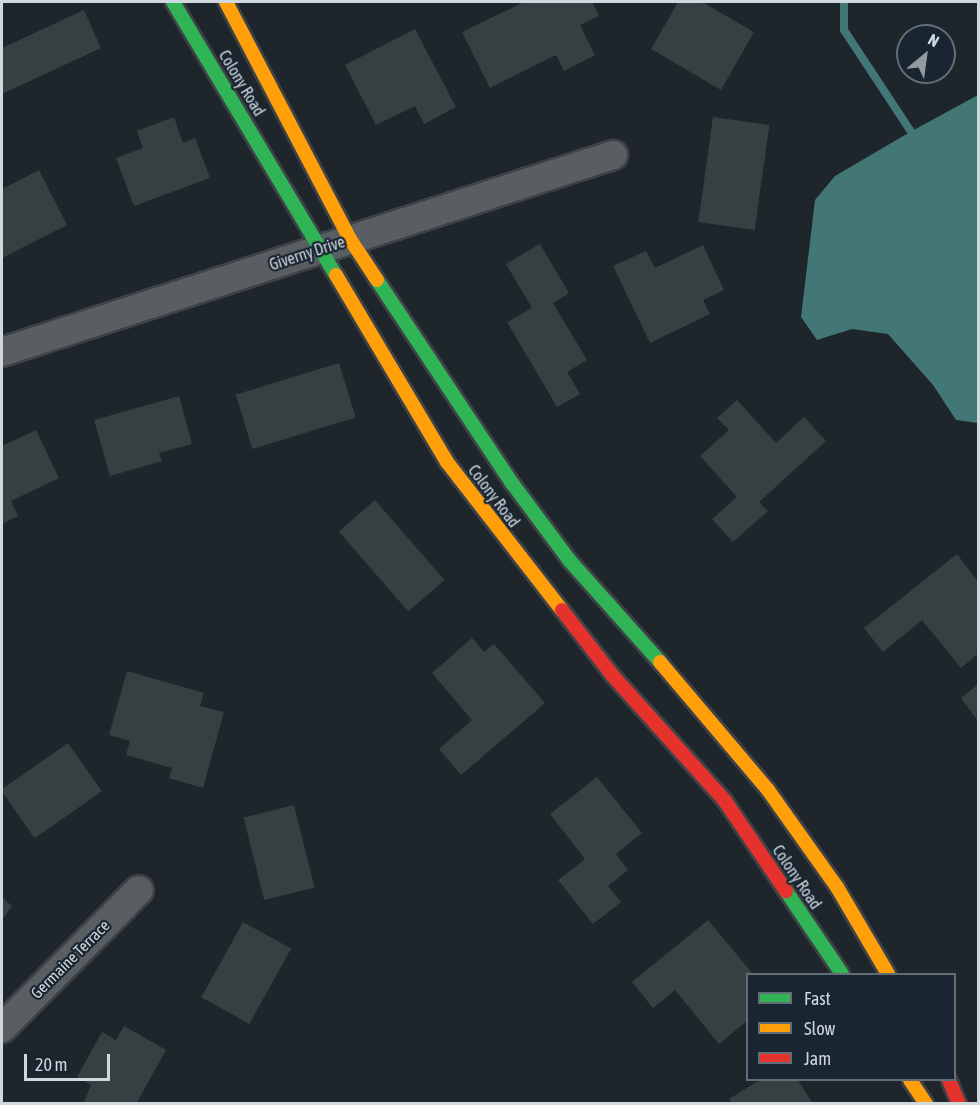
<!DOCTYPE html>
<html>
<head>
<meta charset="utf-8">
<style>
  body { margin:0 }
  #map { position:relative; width:980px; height:1105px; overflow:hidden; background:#1e252b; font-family:"Asap Condensed",sans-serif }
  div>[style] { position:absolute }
  .water>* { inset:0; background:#437776 }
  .stream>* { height:8px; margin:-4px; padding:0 4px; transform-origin:4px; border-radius:4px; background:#437776 }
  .building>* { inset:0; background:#383f43; transform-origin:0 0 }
  .roads { filter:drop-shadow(2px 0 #3d4248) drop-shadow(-2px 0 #3d4248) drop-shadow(0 2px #3d4248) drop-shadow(0 -2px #3d4248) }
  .street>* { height:28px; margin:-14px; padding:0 14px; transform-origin:14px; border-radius:14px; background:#595e62 }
  .fast>* { height:14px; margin:-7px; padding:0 7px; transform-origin:7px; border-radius:7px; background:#30b455 }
  .slow>* { height:14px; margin:-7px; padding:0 7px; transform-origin:7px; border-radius:7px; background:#ff9f0a }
  .jam>* { height:14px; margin:-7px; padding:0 7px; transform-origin:7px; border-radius:7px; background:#e5322d }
  span { translate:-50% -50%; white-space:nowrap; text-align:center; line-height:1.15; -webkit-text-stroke:4.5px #192530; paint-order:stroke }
  .street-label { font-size:16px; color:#d0d8df }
  .frame { position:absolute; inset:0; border:3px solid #d0d8df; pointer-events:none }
  .legend { position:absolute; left:746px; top:973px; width:210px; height:108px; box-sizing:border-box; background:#192530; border:2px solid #626d76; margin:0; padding:8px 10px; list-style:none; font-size:18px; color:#d0d8df }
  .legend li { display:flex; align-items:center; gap:12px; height:30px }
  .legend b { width:30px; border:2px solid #626d76 }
  .north { position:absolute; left:896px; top:24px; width:60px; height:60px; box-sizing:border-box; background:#192530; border:2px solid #626d76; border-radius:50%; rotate:29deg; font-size:16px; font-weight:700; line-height:24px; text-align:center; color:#d0d8df }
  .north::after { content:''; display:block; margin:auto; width:21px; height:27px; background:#9299a0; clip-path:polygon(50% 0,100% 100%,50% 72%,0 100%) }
  .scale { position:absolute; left:24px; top:1054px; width:86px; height:27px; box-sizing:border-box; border:3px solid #d0d8df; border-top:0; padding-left:8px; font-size:18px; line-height:21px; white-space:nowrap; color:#d0d8df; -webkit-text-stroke:4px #192530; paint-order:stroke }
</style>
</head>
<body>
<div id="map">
  <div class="water">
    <i style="clip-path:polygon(978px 95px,978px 423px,956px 420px,933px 385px,888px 334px,852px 329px,817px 340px,801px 317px,815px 200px,835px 176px,910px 132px)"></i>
  </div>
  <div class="stream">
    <i style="left:844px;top:2px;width:28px;rotate:90deg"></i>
    <i style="left:844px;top:30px;width:131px;rotate:56.6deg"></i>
  </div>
  <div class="building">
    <i style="clip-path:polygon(524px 2px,592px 2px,599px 16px,580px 25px,595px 55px,564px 71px,556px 55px,490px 88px,462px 32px)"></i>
    <i style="clip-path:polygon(678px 2px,702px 2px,754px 32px,721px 90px,651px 49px)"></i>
    <i style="clip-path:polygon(84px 10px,101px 48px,2px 94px,2px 48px)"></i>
    <i style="clip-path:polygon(415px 29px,456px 107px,424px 124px,415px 106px,376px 125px,345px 65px)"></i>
    <i style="clip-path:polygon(174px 117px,183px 143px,195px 138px,210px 178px,134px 206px,116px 158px,143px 148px,137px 131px)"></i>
    <i style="left:713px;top:117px;width:57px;height:106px;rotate:8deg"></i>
    <i style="clip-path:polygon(39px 170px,67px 225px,2px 258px,2px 189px)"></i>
    <i style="clip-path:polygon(540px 244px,569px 293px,553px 303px,587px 360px,567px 372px,580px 394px,557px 407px,507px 322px,532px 308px,506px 264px)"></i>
    <i style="clip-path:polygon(703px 245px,724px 290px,703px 300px,710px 314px,650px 343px,613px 266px,646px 251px,655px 268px)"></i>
    <i style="left:339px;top:363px;width:57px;height:108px;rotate:73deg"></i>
    <i style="clip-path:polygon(179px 396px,192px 444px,159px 453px,162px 461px,110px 476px,94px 420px)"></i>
    <i style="clip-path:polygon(737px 400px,776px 443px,804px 417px,826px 441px,759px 502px,768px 511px,733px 542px,712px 519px,737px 497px,700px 456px,729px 430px,717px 418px)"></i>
    <i style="clip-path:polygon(36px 430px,59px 478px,11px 501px,18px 516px,2px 524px,2px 446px)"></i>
    <i style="left:375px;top:500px;width:106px;height:48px;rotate:49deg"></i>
    <i style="clip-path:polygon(957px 554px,978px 582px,978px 654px,961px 668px,922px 620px,883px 652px,864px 628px)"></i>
    <i style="clip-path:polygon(472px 638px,484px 652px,494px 644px,545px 703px,461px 775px,439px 749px,472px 720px,432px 673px)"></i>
    <i style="clip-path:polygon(127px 671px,204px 693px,200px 706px,224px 712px,203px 788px,169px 778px,172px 768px,126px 755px,130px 741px,109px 735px)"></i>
    <i style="clip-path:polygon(978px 684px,978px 721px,961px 698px)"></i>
    <i style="left:68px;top:743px;width:59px;height:82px;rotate:55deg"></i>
    <i style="clip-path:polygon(597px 777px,642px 833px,616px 854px,628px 870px,608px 886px,621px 902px,593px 924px,558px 880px,585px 859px,550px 814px)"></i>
    <i style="left:294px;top:805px;width:85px;height:52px;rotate:76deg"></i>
    <i style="clip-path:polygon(2px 897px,12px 906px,2px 920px)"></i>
    <i style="clip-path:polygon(708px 920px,753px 974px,748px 974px,748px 1020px,719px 1044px,675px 990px,653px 1008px,632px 982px)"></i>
    <i style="left:243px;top:922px;width:55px;height:86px;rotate:29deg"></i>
    <i style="clip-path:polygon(124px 1026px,166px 1050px,136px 1104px,83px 1104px,91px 1085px,77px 1077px,102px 1032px,116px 1040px)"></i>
    <i style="clip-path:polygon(760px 1080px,798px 1080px,813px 1104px,732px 1104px,729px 1099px)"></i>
  </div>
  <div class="roads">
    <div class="street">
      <i style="left:2px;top:352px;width:642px;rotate:-17.87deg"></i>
      <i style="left:2px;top:1028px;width:194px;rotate:-45.2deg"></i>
    </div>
    <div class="fast">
      <i style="left:173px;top:2px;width:318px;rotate:59.2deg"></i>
      <i style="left:377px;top:280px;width:244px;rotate:56.4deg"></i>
      <i style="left:512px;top:483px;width:97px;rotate:53.4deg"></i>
      <i style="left:570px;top:561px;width:135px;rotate:48.3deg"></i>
      <i style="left:786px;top:891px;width:100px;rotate:56deg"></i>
    </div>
    <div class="slow">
      <i style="left:226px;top:2px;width:267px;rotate:62.4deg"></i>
      <i style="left:350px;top:239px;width:49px;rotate:56.6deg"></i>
      <i style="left:336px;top:275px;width:217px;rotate:59.3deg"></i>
      <i style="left:447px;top:462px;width:187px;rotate:52.2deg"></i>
      <i style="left:660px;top:662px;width:167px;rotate:49.8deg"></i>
      <i style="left:768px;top:790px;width:119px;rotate:54.6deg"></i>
      <i style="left:837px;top:887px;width:101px;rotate:59.6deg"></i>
      <i style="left:910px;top:1080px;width:29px;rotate:56deg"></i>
    </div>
    <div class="jam">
      <i style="left:562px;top:610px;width:83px;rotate:52.3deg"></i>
      <i style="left:613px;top:676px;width:168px;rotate:48.1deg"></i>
      <i style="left:725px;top:801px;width:109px;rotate:55.9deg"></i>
      <i style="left:949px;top:1080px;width:26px;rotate:67deg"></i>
    </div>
  </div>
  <div class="street-label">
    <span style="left:242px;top:83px;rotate:59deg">Colony Road</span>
    <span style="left:307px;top:253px;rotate:-18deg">Giverny Drive</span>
    <span style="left:494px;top:496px;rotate:53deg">Colony Road</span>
    <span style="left:797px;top:877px;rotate:56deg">Colony Road</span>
    <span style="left:70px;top:959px;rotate:-45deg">Germaine Terrace</span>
  </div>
  <div class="frame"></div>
  <ul class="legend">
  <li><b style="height:8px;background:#30b455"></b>Fast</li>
  <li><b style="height:8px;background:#ff9f0a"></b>Slow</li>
  <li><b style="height:8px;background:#e5322d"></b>Jam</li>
  </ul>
  <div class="north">N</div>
  <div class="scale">20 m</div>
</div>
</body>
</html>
